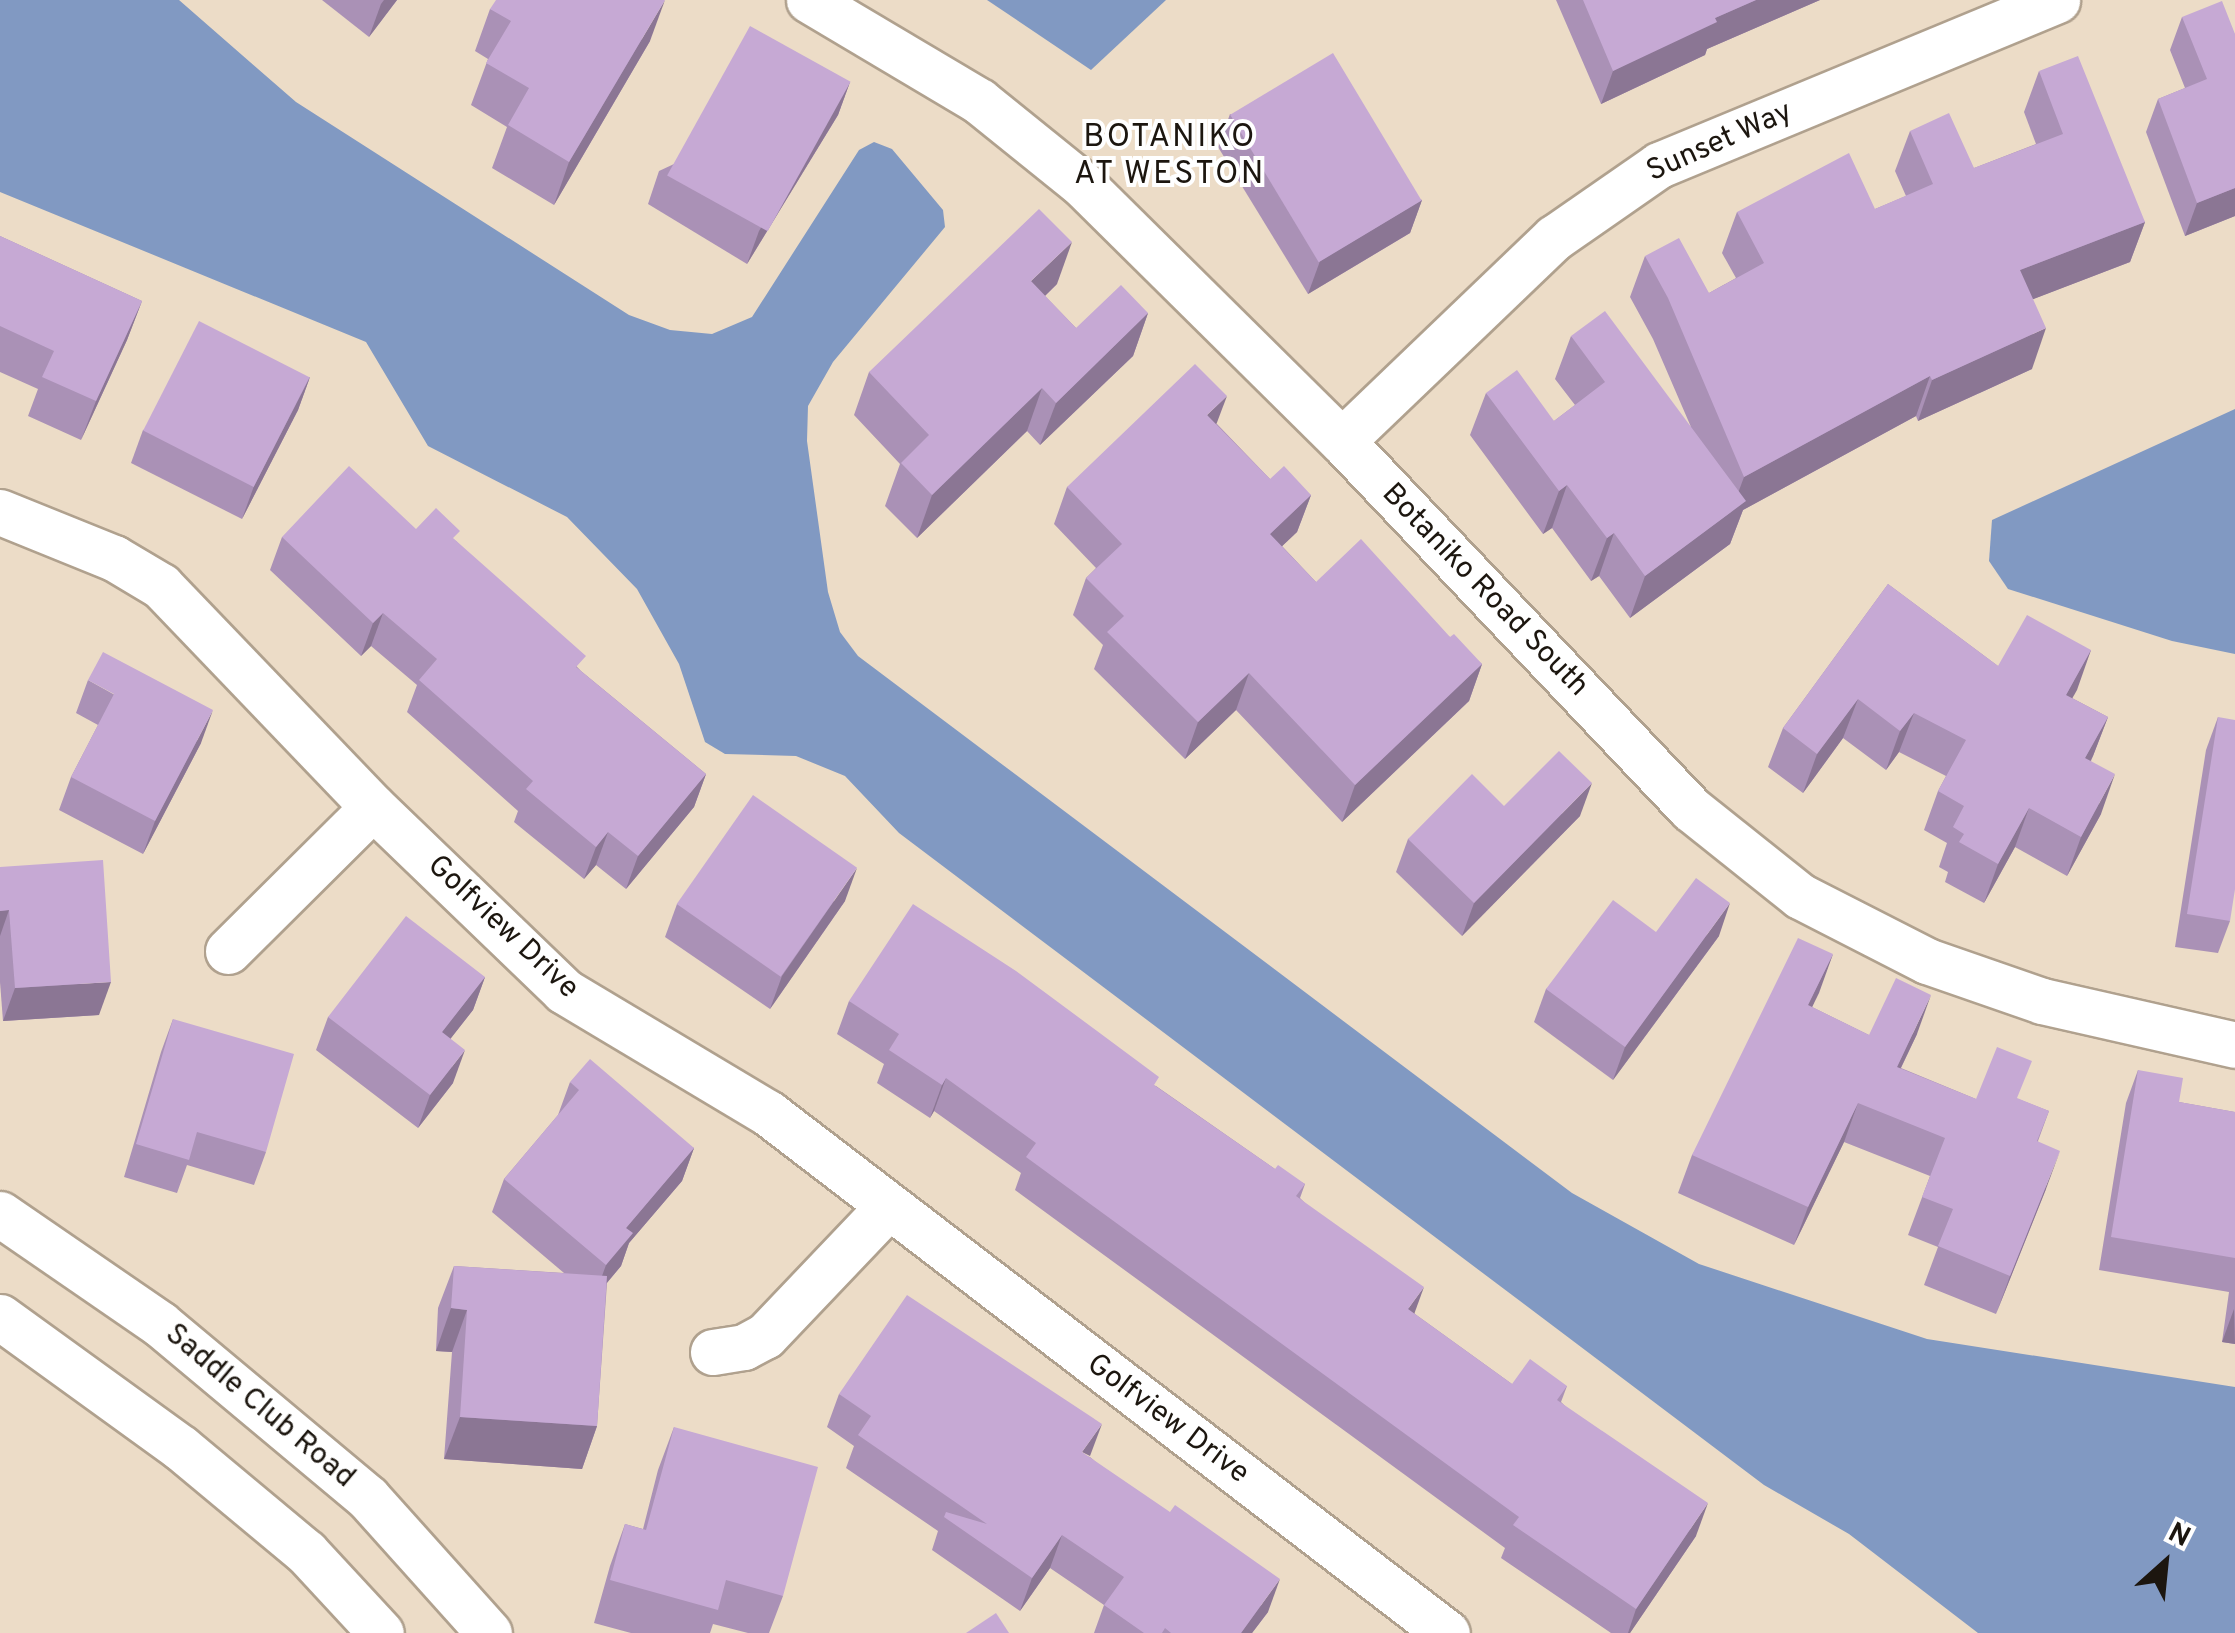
<!DOCTYPE html>
<html>
<head>
<meta charset="utf-8">
<style>
  body { margin:0 }
  #map { position:relative; width:2235px; height:1633px; overflow:hidden; background:#ecdcc7; font-family:Overpass,sans-serif }
  div>[style] { position:absolute }
  .water>* { inset:0; background:#8199c2 }
  .roads { filter:drop-shadow(2px 0 #b0a18e) drop-shadow(-2px 0 #b0a18e) drop-shadow(0 2px #b0a18e) drop-shadow(0 -2px #b0a18e) }
  .minor>* { height:45px; margin:-22.5px; padding:0 22.5px; transform-origin:22.5px; border-radius:22.5px; background:#fff }
  .wall>* { inset:0; background:#aa91b6 }
  .shaded-wall>* { inset:0; background:#8b7694 }
  .building>* { inset:0; background:#c6a9d4; transform-origin:0 0 }
  span { translate:-50% -50%; white-space:nowrap; text-align:center; line-height:1.15; -webkit-text-stroke:8px #fff; paint-order:stroke }
  .street-label { font-size:30px; color:#1c160f }
  .neighbourhood-label { font-size:32px; color:#1c160f; letter-spacing:2.5px }
  .north { position:absolute; left:2115px; top:1513px; width:100px; height:100px; -webkit-text-stroke:8px #fff; paint-order:stroke; rotate:27deg; font-size:28px; font-weight:700; line-height:40px; text-align:center; color:#1c160f }
  .north::after { content:''; display:block; margin:auto; width:35px; height:45px; background:#1c160f; clip-path:polygon(50% 0,100% 100%,50% 72%,0 100%) }
</style>
</head>
<body>
<div id="map">
  <div class="water">
    <i style="clip-path:polygon(0 0,179px 0,296px 102px,629px 315px,670px 330px,712px 334px,752px 317px,859px 150px,874px 142px,892px 149px,943px 210px,945px 227px,833px 362px,808px 406px,807px 441px,828px 592px,840px 632px,858px 656px,1572px 1193px,1699px 1264px,1927px 1339px,2235px 1387px,2235px 1633px,1978px 1633px,1849px 1534px,1764px 1485px,899px 833px,845px 776px,796px 756px,725px 754px,705px 742px,679px 664px,637px 589px,567px 517px,428px 446px,366px 342px,0 192px)"></i>
    <i style="clip-path:polygon(987px 0,1166px 0,1091px 70px)"></i>
    <i style="clip-path:polygon(2235px 409px,2235px 654px,2172px 641px,2008px 589px,1989px 561px,1992px 520px)"></i>
  </div>
  <div class="roads">
    <div class="minor">
      <i style="left:809px;top:0;width:198px;rotate:30.7deg"></i>
      <i style="left:979px;top:101px;width:132px;rotate:38.9deg"></i>
      <i style="left:1082px;top:184px;width:366px;rotate:44.7deg"></i>
      <i style="left:1342px;top:441px;width:507px;rotate:46.52deg"></i>
      <i style="left:1691px;top:809px;width:139px;rotate:38.6deg"></i>
      <i style="left:1800px;top:896px;width:143px;rotate:27.1deg"></i>
      <i style="left:1927px;top:961px;width:122px;rotate:19.2deg"></i>
      <i style="left:2042px;top:1001px;width:198px;rotate:12.8deg"></i>
      <i style="left:1342px;top:441px;width:294px;rotate:-43.8deg"></i>
      <i style="left:1554px;top:238px;width:128px;rotate:-34.8deg"></i>
      <i style="left:1659px;top:165px;width:431px;rotate:-22.5deg"></i>
      <i style="left:0;top:512px;width:123px;rotate:22deg"></i>
      <i style="left:114px;top:558px;width:55px;rotate:30.8deg"></i>
      <i style="left:161px;top:586px;width:306px;rotate:46.2deg"></i>
      <i style="left:373px;top:807px;width:265px;rotate:43.9deg"></i>
      <i style="left:564px;top:991px;width:238px;rotate:30.9deg"></i>
      <i style="left:768px;top:1113px;width:855px;rotate:37.45deg"></i>
      <i style="left:228px;top:951px;width:204px;rotate:-44.8deg"></i>
      <i style="left:0;top:1214px;width:194px;rotate:34.5deg"></i>
      <i style="left:160px;top:1324px;width:271px;rotate:39.9deg"></i>
      <i style="left:368px;top:1498px;width:181px;rotate:48.1deg"></i>
      <i style="left:0;top:1317px;width:223px;rotate:35.9deg"></i>
      <i style="left:181px;top:1448px;width:163px;rotate:39.8deg"></i>
      <i style="left:306px;top:1552px;width:110px;rotate:47.2deg"></i>
      <i style="left:713px;top:1352px;width:31px;rotate:-9deg"></i>
      <i style="left:744px;top:1347px;width:24px;rotate:-28deg"></i>
      <i style="left:765px;top:1336px;width:177px;rotate:-46.4deg"></i>
    </div>
  </div>
  <div class="wall">
    <i style="clip-path:polygon(322px 0,397px 0,369px 37px)"></i>
    <i style="clip-path:polygon(1556px 0,1820px 0,1707px 49px,1705px 55px,1601px 104px)"></i>
    <i style="clip-path:polygon(490px 9px,650px 41px,554px 205px,492px 168px,507px 127px,471px 105px,488px 59px,475px 51px)"></i>
    <i style="clip-path:polygon(2182px 17px,2235px 34px,2235px 216px,2185px 236px,2146px 132px,2158px 99px,2185px 88px,2170px 50px)"></i>
    <i style="clip-path:polygon(2039px 71px,2145px 222px,2130px 262px,2033px 299px,2032px 369px,1918px 421px,1916px 416px,1743px 510px,1730px 544px,1630px 618px,1599px 576px,1591px 581px,1552px 528px,1543px 534px,1470px 435px,1486px 393px,1554px 421px,1575px 405px,1555px 379px,1571px 336px,1691px 427px,1653px 339px,1630px 297px,1645px 256px,1709px 293px,1736px 278px,1722px 253px,1737px 212px,1875px 209px,1906px 196px,1895px 171px,1910px 131px,1974px 168px,2036px 144px,2024px 112px)"></i>
    <i style="clip-path:polygon(850px 82px,838px 115px,747px 264px,648px 204px,659px 171px)"></i>
    <i style="clip-path:polygon(1230px 114px,1422px 200px,1410px 233px,1308px 294px,1218px 147px)"></i>
    <i style="clip-path:polygon(0 236px,142px 301px,127px 340px,81px 440px,28px 416px,38px 389px,0 372px)"></i>
    <i style="clip-path:polygon(1057px 284px,1045px 296px,1076px 328px,1148px 313px,1133px 356px,1040px 445px,1027px 431px,917px 538px,885px 506px,900px 464px,854px 415px,869px 372px)"></i>
    <i style="clip-path:polygon(310px 377px,298px 410px,242px 519px,131px 463px,143px 430px)"></i>
    <i style="clip-path:polygon(1217px 424px,1270px 479px,1311px 495px,1297px 532px,1282px 546px,1316px 582px,1450px 637px,1482px 664px,1469px 701px,1342px 822px,1236px 710px,1185px 759px,1094px 669px,1103px 645px,1073px 615px,1086px 578px,1096px 568px,1054px 524px,1067px 487px)"></i>
    <i style="clip-path:polygon(416px 529px,456px 541px,581px 671px,706px 774px,694px 807px,626px 889px,596px 865px,584px 879px,514px 822px,518px 811px,407px 712px,417px 685px,371px 646px,361px 656px,270px 570px,282px 537px)"></i>
    <i style="clip-path:polygon(1888px 584px,1998px 666px,2091px 650px,2072px 698px,2108px 717px,2091px 761px,2101px 814px,2067px 876px,2015px 847px,1984px 903px,1945px 882px,1948px 872px,1939px 867px,1947px 843px,1924px 830px,1938px 791px,1946px 776px,1899px 752px,1886px 770px,1843px 738px,1803px 793px,1768px 767px,1783px 728px)"></i>
    <i style="clip-path:polygon(88px 680px,201px 743px,143px 854px,59px 810px,71px 777px,98px 725px,76px 713px)"></i>
    <i style="clip-path:polygon(2218px 717px,2230px 921px,2218px 953px,2175px 947px,2206px 750px)"></i>
    <i style="clip-path:polygon(1504px 806px,1580px 816px,1462px 936px,1396px 872px,1408px 839px)"></i>
    <i style="clip-path:polygon(0 867px,99px 1015px,3px 1021px,0 982px)"></i>
    <i style="clip-path:polygon(845px 901px,770px 1009px,665px 937px,677px 904px)"></i>
    <i style="clip-path:polygon(1656px 932px,1719px 936px,1613px 1080px,1534px 1022px,1546px 989px)"></i>
    <i style="clip-path:polygon(1833px 954px,1812px 1007px,1869px 1035px,1917px 1034px,1901px 1068px,1976px 1099px,2018px 1099px,2049px 1111px,2038px 1141px,2046px 1189px,1996px 1314px,1924px 1285px,1938px 1247px,1908px 1235px,1930px 1176px,1844px 1142px,1794px 1245px,1678px 1193px,1692px 1155px)"></i>
    <i style="clip-path:polygon(485px 977px,473px 1010px,450px 1039px,453px 1083px,418px 1128px,316px 1050px,328px 1017px)"></i>
    <i style="clip-path:polygon(849px 1001px,1156px 1086px,1275px 1169px,1305px 1184px,1300px 1198px,1415px 1314px,1512px 1384px,1567px 1386px,1561px 1402px,1696px 1536px,1630px 1633px,1611px 1633px,1501px 1558px,1505px 1548px,1015px 1190px,1021px 1173px,934px 1111px,930px 1118px,877px 1083px,884px 1064px,837px 1034px)"></i>
    <i style="clip-path:polygon(173px 1019px,266px 1152px,254px 1185px,187px 1165px,177px 1193px,124px 1177px,161px 1052px)"></i>
    <i style="clip-path:polygon(2138px 1070px,2179px 1102px,2235px 1112px,2235px 1344px,2222px 1342px,2229px 1292px,2099px 1270px,2126px 1103px)"></i>
    <i style="clip-path:polygon(570px 1082px,694px 1148px,682px 1181px,629px 1243px,621px 1266px,607px 1283px,597px 1426px,582px 1469px,444px 1459px,452px 1352px,436px 1351px,438px 1308px,454px 1266px,564px 1273px,492px 1212px,504px 1179px,558px 1115px)"></i>
    <i style="clip-path:polygon(839px 1394px,1090px 1457px,1268px 1612px,1252px 1633px,1094px 1633px,1104px 1605px,1050px 1568px,1020px 1611px,932px 1550px,938px 1531px,846px 1468px,854px 1446px,827px 1427px)"></i>
    <i style="clip-path:polygon(674px 1427px,783px 1596px,769px 1633px,748px 1633px,713px 1624px,710px 1633px,631px 1633px,594px 1623px,610px 1566px,625px 1524px,643px 1529px,658px 1470px)"></i>
  </div>
  <div class="shaded-wall">
    <i style="clip-path:polygon(384px 0,397px 0,369px 37px,381px 4px)"></i>
    <i style="clip-path:polygon(665px 0,650px 41px,554px 205px,569px 162px)"></i>
    <i style="clip-path:polygon(1756px 0,1820px 0,1707px 49px,1705px 55px,1601px 104px,1613px 71px,1715px 18px)"></i>
    <i style="clip-path:polygon(850px 82px,838px 115px,747px 264px,759px 231px)"></i>
    <i style="clip-path:polygon(2235px 188px,2235px 216px,2185px 236px,2197px 203px)"></i>
    <i style="clip-path:polygon(1422px 200px,1410px 233px,1308px 294px,1320px 261px)"></i>
    <i style="clip-path:polygon(2145px 222px,2130px 262px,2005px 310px,2020px 270px)"></i>
    <i style="clip-path:polygon(1072px 242px,1057px 284px,1016px 324px,1031px 281px)"></i>
    <i style="clip-path:polygon(142px 301px,127px 340px,81px 440px,96px 401px)"></i>
    <i style="clip-path:polygon(1148px 313px,1133px 356px,1040px 445px,1056px 403px)"></i>
    <i style="clip-path:polygon(2046px 328px,2032px 369px,1918px 421px,1932px 380px)"></i>
    <i style="clip-path:polygon(1930px 376px,1916px 416px,1743px 510px,1730px 544px,1630px 618px,1645px 576px,1731px 512px,1744px 477px)"></i>
    <i style="clip-path:polygon(310px 377px,298px 410px,242px 519px,254px 486px)"></i>
    <i style="clip-path:polygon(1042px 388px,1027px 431px,917px 538px,932px 495px)"></i>
    <i style="clip-path:polygon(1227px 396px,1213px 433px,1207px 415px)"></i>
    <i style="clip-path:polygon(1567px 485px,1552px 528px,1543px 534px,1559px 491px)"></i>
    <i style="clip-path:polygon(1311px 495px,1297px 532px,1256px 571px,1270px 534px)"></i>
    <i style="clip-path:polygon(1614px 533px,1599px 576px,1591px 581px,1607px 538px)"></i>
    <i style="clip-path:polygon(383px 613px,371px 646px,361px 656px,373px 623px)"></i>
    <i style="clip-path:polygon(2091px 650px,2077px 690px,2052px 734px,2066px 695px)"></i>
    <i style="clip-path:polygon(1482px 664px,1469px 701px,1342px 822px,1355px 785px)"></i>
    <i style="clip-path:polygon(1249px 673px,1236px 710px,1185px 759px,1198px 722px)"></i>
    <i style="clip-path:polygon(1858px 699px,1843px 738px,1803px 793px,1817px 754px)"></i>
    <i style="clip-path:polygon(213px 710px,201px 743px,143px 854px,155px 821px)"></i>
    <i style="clip-path:polygon(1914px 713px,1899px 752px,1886px 770px,1900px 731px)"></i>
    <i style="clip-path:polygon(2108px 717px,2093px 756px,2071px 797px,2085px 758px)"></i>
    <i style="clip-path:polygon(706px 774px,694px 807px,626px 889px,638px 856px)"></i>
    <i style="clip-path:polygon(2115px 774px,2101px 814px,2067px 876px,2081px 837px)"></i>
    <i style="clip-path:polygon(1592px 783px,1580px 816px,1462px 936px,1474px 903px)"></i>
    <i style="clip-path:polygon(2029px 808px,2015px 847px,1984px 903px,1998px 864px)"></i>
    <i style="clip-path:polygon(608px 832px,596px 865px,584px 879px,596px 847px)"></i>
    <i style="clip-path:polygon(857px 868px,845px 901px,770px 1009px,782px 976px)"></i>
    <i style="clip-path:polygon(1730px 903px,1719px 936px,1613px 1080px,1625px 1047px)"></i>
    <i style="clip-path:polygon(9px 910px,0 936px,0 911px)"></i>
    <i style="clip-path:polygon(1833px 954px,1819px 993px,1794px 1044px,1808px 1005px)"></i>
    <i style="clip-path:polygon(485px 977px,473px 1010px,430px 1065px,442px 1032px)"></i>
    <i style="clip-path:polygon(111px 982px,99px 1015px,3px 1021px,15px 988px)"></i>
    <i style="clip-path:polygon(1931px 995px,1917px 1034px,1883px 1105px,1897px 1067px)"></i>
    <i style="clip-path:polygon(465px 1050px,453px 1083px,418px 1128px,430px 1095px)"></i>
    <i style="clip-path:polygon(946px 1078px,934px 1111px,930px 1118px,942px 1085px)"></i>
    <i style="clip-path:polygon(1858px 1103px,1844px 1142px,1794px 1245px,1808px 1207px)"></i>
    <i style="clip-path:polygon(694px 1148px,682px 1181px,629px 1243px,621px 1266px,594px 1298px,606px 1265px,626px 1228px)"></i>
    <i style="clip-path:polygon(2060px 1151px,2046px 1189px,1996px 1314px,2010px 1276px)"></i>
    <i style="clip-path:polygon(1424px 1287px,1412px 1320px,1408px 1309px)"></i>
    <i style="clip-path:polygon(451px 1308px,467px 1310px,452px 1352px,436px 1351px)"></i>
    <i style="clip-path:polygon(2234px 1309px,2235px 1344px,2222px 1342px)"></i>
    <i style="clip-path:polygon(460px 1417px,597px 1426px,582px 1469px,444px 1459px)"></i>
    <i style="clip-path:polygon(1102px 1424px,1090px 1456px,1082px 1452px)"></i>
    <i style="clip-path:polygon(1708px 1503px,1696px 1536px,1630px 1633px,1628px 1633px,1636px 1609px)"></i>
    <i style="clip-path:polygon(1062px 1535px,1050px 1568px,1020px 1611px,1032px 1578px)"></i>
    <i style="clip-path:polygon(1280px 1579px,1268px 1612px,1252px 1633px,1241px 1633px)"></i>
  </div>
  <div class="building">
    <i style="clip-path:polygon(496px 0,665px 0,569px 162px,508px 125px,529px 88px,486px 63px,511px 21px,490px 9px)"></i>
    <i style="clip-path:polygon(1583px 0,1756px 0,1715px 18px,1717px 22px,1613px 71px)"></i>
    <i style="clip-path:polygon(2222px 1px,2235px 34px,2235px 188px,2197px 203px,2158px 99px,2207px 79px,2182px 17px)"></i>
    <i style="left:750px;top:26px;width:115px;height:171px;rotate:29deg"></i>
    <i style="left:1333px;top:53px;width:172px;height:120px;rotate:59deg"></i>
    <i style="clip-path:polygon(2078px 56px,2145px 222px,2020px 270px,2046px 328px,1932px 380px,1930px 376px,1744px 477px,1668px 298px,1645px 256px,1679px 238px,1709px 293px,1764px 263px,1737px 212px,1849px 153px,1875px 209px,1933px 184px,1910px 131px,1949px 113px,1974px 168px,2063px 134px,2039px 71px)"></i>
    <i style="clip-path:polygon(1039px 209px,1072px 242px,1031px 281px,1076px 328px,1121px 285px,1148px 313px,1056px 403px,1042px 388px,932px 495px,901px 463px,929px 435px,869px 372px)"></i>
    <i style="clip-path:polygon(0 236px,142px 301px,96px 401px,42px 377px,54px 351px,0 326px)"></i>
    <i style="clip-path:polygon(1605px 311px,1746px 501px,1645px 576px,1614px 533px,1607px 538px,1567px 485px,1559px 491px,1486px 393px,1517px 370px,1554px 421px,1605px 382px,1571px 336px)"></i>
    <i style="left:199px;top:321px;width:124px;height:123px;rotate:27deg"></i>
    <i style="clip-path:polygon(1195px 364px,1227px 396px,1207px 415px,1270px 479px,1284px 466px,1311px 495px,1270px 534px,1316px 582px,1361px 539px,1450px 637px,1454px 634px,1482px 664px,1355px 785px,1249px 673px,1198px 722px,1107px 632px,1124px 616px,1086px 578px,1122px 544px,1067px 487px)"></i>
    <i style="clip-path:polygon(349px 466px,416px 529px,436px 508px,460px 531px,453px 538px,586px 656px,576px 667px,706px 774px,638px 856px,608px 832px,596px 847px,526px 789px,533px 781px,419px 680px,437px 659px,383px 613px,373px 623px,282px 537px)"></i>
    <i style="clip-path:polygon(1888px 584px,1998px 666px,2027px 615px,2091px 650px,2066px 695px,2108px 717px,2085px 758px,2115px 774px,2081px 837px,2029px 808px,1998px 864px,1959px 842px,1964px 834px,1953px 827px,1964px 806px,1938px 791px,1966px 740px,1914px 713px,1900px 731px,1858px 699px,1817px 754px,1783px 728px)"></i>
    <i style="clip-path:polygon(103px 652px,213px 710px,155px 821px,71px 777px,114px 694px,88px 680px)"></i>
    <i style="clip-path:polygon(2218px 717px,2235px 720px,2235px 889px,2230px 921px,2187px 914px)"></i>
    <i style="clip-path:polygon(1559px 751px,1592px 783px,1474px 903px,1408px 839px,1472px 774px,1504px 806px)"></i>
    <i style="left:753px;top:795px;width:127px;height:133px;rotate:35deg"></i>
    <i style="clip-path:polygon(103px 860px,111px 982px,15px 988px,9px 910px,0 911px,0 867px)"></i>
    <i style="clip-path:polygon(1696px 878px,1730px 903px,1625px 1047px,1546px 989px,1613px 900px,1656px 932px)"></i>
    <i style="clip-path:polygon(913px 904px,1016px 971px,1159px 1077px,1154px 1085px,1275px 1169px,1278px 1165px,1305px 1184px,1296px 1196px,1424px 1287px,1408px 1309px,1512px 1384px,1530px 1359px,1567px 1386px,1557px 1400px,1708px 1503px,1636px 1609px,1513px 1525px,1519px 1517px,1026px 1157px,1036px 1143px,946px 1078px,942px 1085px,889px 1050px,899px 1034px,849px 1001px)"></i>
    <i style="clip-path:polygon(406px 916px,485px 977px,442px 1032px,465px 1050px,430px 1095px,328px 1017px)"></i>
    <i style="clip-path:polygon(1798px 938px,1833px 954px,1808px 1005px,1869px 1035px,1896px 978px,1931px 995px,1897px 1067px,1976px 1099px,1997px 1047px,2032px 1061px,2017px 1098px,2049px 1111px,2037px 1141px,2060px 1151px,2010px 1276px,1938px 1246px,1953px 1209px,1922px 1197px,1945px 1138px,1858px 1103px,1808px 1207px,1692px 1155px)"></i>
    <i style="clip-path:polygon(173px 1019px,294px 1054px,266px 1152px,197px 1132px,189px 1160px,136px 1144px)"></i>
    <i style="clip-path:polygon(590px 1059px,694px 1148px,626px 1228px,633px 1233px,606px 1265px,504px 1179px,579px 1090px,570px 1082px)"></i>
    <i style="clip-path:polygon(2138px 1070px,2183px 1078px,2179px 1102px,2235px 1112px,2235px 1258px,2111px 1237px)"></i>
    <i style="clip-path:polygon(454px 1266px,607px 1276px,597px 1426px,460px 1417px,467px 1310px,451px 1308px)"></i>
    <i style="clip-path:polygon(907px 1295px,1102px 1424px,1082px 1452px,1170px 1512px,1175px 1505px,1280px 1579px,1241px 1633px,1171px 1633px,1165px 1628px,1162px 1633px,1144px 1633px,1104px 1605px,1124px 1577px,1062px 1535px,1032px 1578px,944px 1517px,946px 1512px,987px 1524px,858px 1435px,871px 1416px,839px 1394px)"></i>
    <i style="clip-path:polygon(674px 1427px,818px 1467px,783px 1596px,726px 1580px,718px 1610px,610px 1580px,625px 1524px,646px 1530px)"></i>
    <i style="clip-path:polygon(996px 1613px,1009px 1633px,966px 1633px)"></i>
  </div>
  <div class="street-label">
    <span style="left:1720px;top:143px;rotate:-24deg">Sunset Way</span>
    <span style="left:1484px;top:591px;rotate:46deg">Botaniko Road South</span>
    <span style="left:502px;top:928px;rotate:43deg">Golfview Drive</span>
    <span style="left:259px;top:1407px;rotate:40deg">Saddle Club Road</span>
    <span style="left:1167px;top:1420px;rotate:37deg">Golfview Drive</span>
  </div>
  <div class="neighbourhood-label">
    <span style="left:1170px;top:157px">BOTANIKO<br>AT WESTON</span>
  </div>
  <div class="north">N</div>
</div>
</body>
</html>
